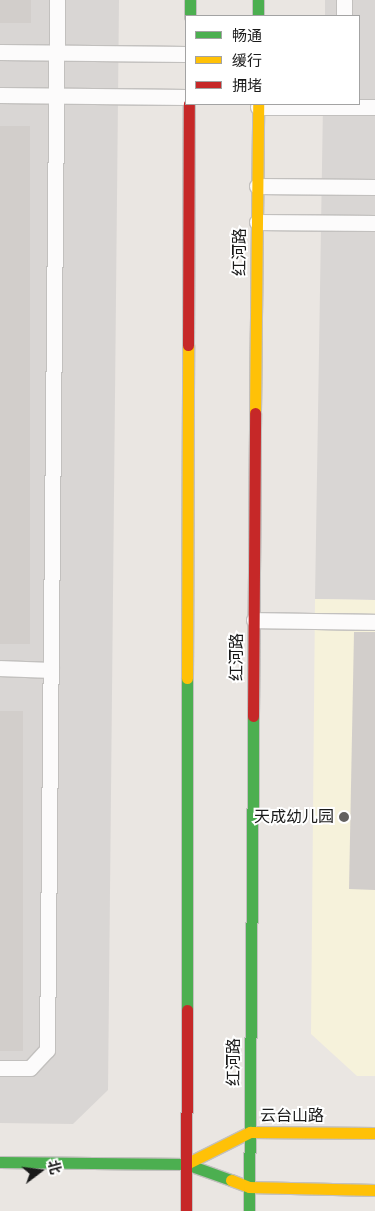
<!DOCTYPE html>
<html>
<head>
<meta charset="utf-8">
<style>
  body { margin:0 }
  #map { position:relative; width:375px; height:1211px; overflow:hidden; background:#eae6e2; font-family:Arial,"Noto Sans SC",sans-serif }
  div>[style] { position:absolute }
  .residential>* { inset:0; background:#d9d6d4 }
  .education>* { inset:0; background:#f6f2db }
  .building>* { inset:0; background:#d2cecb; transform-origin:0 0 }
  .roads { filter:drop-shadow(1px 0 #c2c0be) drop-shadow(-1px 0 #c2c0be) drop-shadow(0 1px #c2c0be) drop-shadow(0 -1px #c2c0be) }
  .lane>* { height:15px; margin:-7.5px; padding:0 7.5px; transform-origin:7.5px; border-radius:7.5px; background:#fcfbfb }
  .fast>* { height:11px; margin:-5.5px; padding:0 5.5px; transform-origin:5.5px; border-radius:5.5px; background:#4caf50 }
  .slow>* { height:11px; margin:-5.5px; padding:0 5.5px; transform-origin:5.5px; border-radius:5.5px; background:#ffc107 }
  .jam>* { height:11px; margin:-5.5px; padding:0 5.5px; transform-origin:5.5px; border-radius:5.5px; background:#c62828 }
  .dots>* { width:14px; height:14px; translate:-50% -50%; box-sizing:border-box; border:2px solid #fff; border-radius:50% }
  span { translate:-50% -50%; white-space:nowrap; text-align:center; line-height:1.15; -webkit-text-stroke:4px #fff; paint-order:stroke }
  .street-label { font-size:16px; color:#1a1a1a }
  .poi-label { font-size:16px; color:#1a1a1a }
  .right { translate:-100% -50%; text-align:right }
  .legend { position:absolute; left:185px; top:15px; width:175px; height:90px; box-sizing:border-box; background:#fff; border:1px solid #a3a3a3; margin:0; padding:6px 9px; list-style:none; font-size:15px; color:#1a1a1a }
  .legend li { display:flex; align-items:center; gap:10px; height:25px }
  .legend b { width:25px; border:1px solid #a3a3a3 }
  .north { position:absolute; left:15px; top:1146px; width:50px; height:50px; -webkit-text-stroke:4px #fff; paint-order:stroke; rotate:75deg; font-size:14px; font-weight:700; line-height:20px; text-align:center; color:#1a1a1a }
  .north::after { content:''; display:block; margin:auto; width:18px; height:22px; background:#1a1a1a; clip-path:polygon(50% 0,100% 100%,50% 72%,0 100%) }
</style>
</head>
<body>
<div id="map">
  <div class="residential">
    <i style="clip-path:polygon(0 0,119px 0,108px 1090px,73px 1124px,0 1123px)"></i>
    <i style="clip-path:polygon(325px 0,375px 0,375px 600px,315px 599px,323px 104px,359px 104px,359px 16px,325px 16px)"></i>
  </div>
  <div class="education">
    <i style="clip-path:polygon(315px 599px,375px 600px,375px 1076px,357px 1076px,311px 1034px)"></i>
  </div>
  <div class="building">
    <i style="left:0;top:0;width:31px;height:23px"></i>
    <i style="left:0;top:126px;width:30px;height:518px"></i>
    <i style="clip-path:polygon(354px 632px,375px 632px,375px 890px,349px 889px)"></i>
    <i style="left:0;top:711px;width:23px;height:340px"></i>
  </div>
  <div class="roads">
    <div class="lane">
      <i style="left:344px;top:16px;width:16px;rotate:-90deg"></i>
      <i style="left:0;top:52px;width:186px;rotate:0.6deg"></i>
      <i style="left:0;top:95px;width:186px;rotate:0.6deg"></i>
      <i style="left:258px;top:107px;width:117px"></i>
      <i style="left:257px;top:186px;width:118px;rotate:0.5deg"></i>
      <i style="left:257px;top:222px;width:118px;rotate:0.5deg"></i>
      <i style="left:254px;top:620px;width:121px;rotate:0.9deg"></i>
      <i style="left:0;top:668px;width:51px;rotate:2.2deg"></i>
      <i style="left:0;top:1068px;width:30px"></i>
      <i style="left:30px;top:1068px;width:25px;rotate:-47deg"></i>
      <i style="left:47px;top:1050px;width:1050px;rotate:-89.45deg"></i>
    </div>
    <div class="fast">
      <i style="left:190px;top:0;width:16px;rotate:90deg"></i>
      <i style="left:258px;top:0;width:16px;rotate:90deg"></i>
      <i style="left:187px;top:1010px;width:332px;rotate:-90deg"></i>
      <i style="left:0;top:1162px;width:186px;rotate:0.6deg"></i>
      <i style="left:186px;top:1164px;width:48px;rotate:19.6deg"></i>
      <i style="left:249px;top:1211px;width:495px;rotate:-89.5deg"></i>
    </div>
    <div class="slow">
      <i style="left:255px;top:413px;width:309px;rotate:-89.4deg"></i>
      <i style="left:187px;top:678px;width:333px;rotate:-89.8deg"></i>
      <i style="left:186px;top:1164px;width:72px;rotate:-26.6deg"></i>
      <i style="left:250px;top:1132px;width:125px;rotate:0.5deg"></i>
      <i style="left:231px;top:1180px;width:19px;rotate:21deg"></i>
      <i style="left:249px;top:1187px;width:126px;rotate:1.4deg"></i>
    </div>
    <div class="jam">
      <i style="left:188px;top:345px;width:241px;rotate:-89.8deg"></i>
      <i style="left:253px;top:716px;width:303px;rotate:-89.6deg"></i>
      <i style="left:186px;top:1211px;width:201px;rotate:-89.7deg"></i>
    </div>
  </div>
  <div class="dots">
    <i style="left:344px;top:817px;background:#636160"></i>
  </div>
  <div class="street-label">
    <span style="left:240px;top:252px;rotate:-90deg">红河路</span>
    <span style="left:237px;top:657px;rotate:-90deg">红河路</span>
    <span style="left:234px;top:1062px;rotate:-90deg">红河路</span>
    <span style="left:292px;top:1116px">云台山路</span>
  </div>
  <div class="poi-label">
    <span class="right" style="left:334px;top:817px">天成幼儿园</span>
  </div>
  <ul class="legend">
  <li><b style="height:6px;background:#4caf50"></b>畅通</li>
  <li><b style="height:6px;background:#ffc107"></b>缓行</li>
  <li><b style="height:6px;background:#c62828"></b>拥堵</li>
  </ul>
  <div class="north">北</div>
</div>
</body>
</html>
